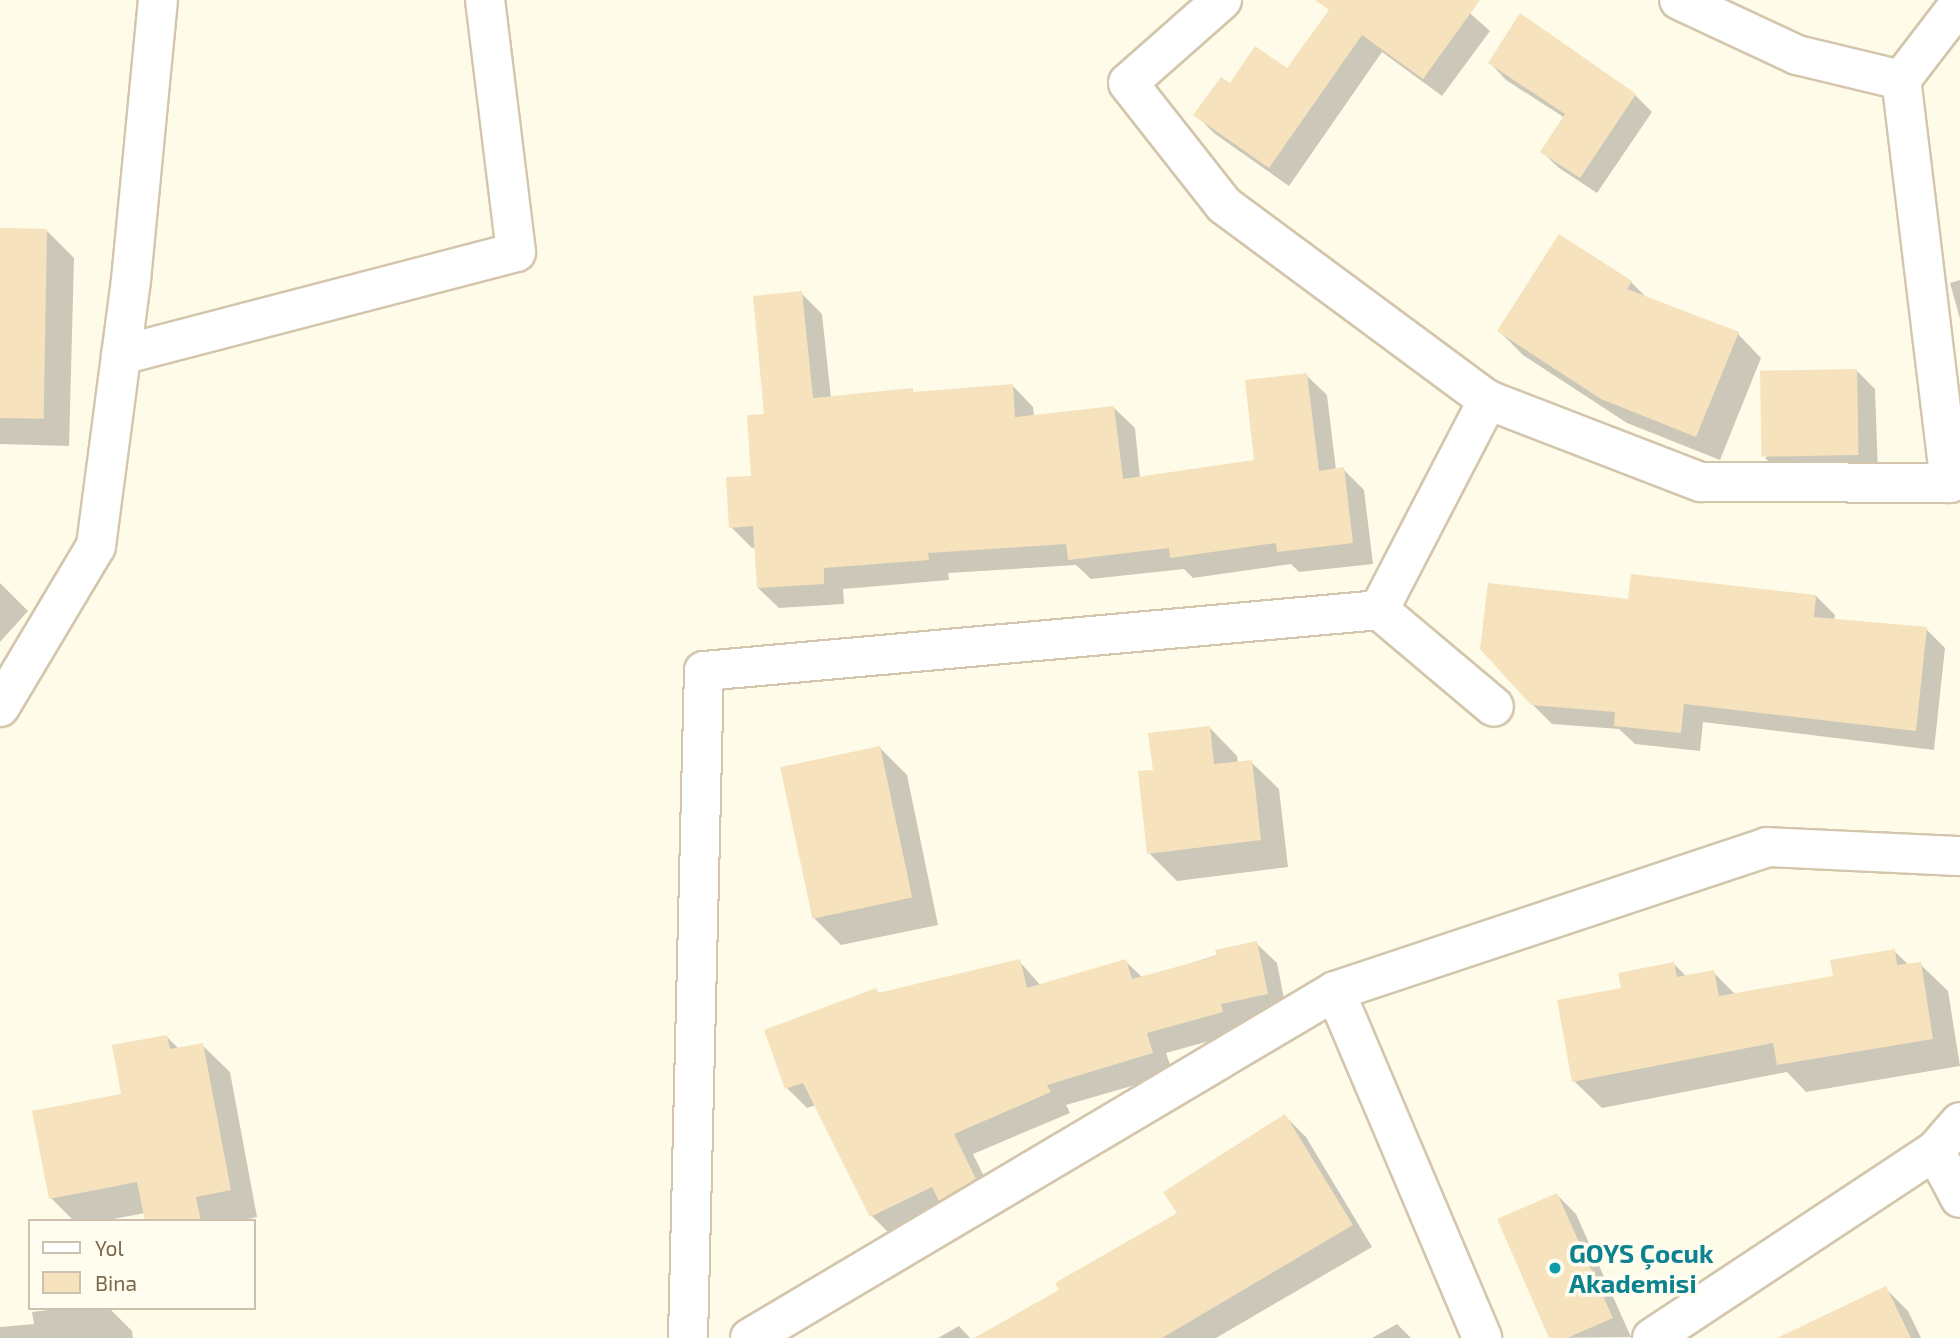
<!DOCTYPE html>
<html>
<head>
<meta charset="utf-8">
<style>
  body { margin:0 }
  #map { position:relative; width:1960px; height:1338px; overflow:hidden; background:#fefbe8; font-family:"Exo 2",sans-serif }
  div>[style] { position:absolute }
  .shadow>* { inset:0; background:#0003 }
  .building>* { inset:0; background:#f6e2bd; transform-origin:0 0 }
  .roads { filter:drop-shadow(2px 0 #d3c6ac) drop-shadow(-2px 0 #d3c6ac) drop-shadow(0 2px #d3c6ac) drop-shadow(0 -2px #d3c6ac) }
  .minor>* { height:38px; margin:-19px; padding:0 19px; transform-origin:19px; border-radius:19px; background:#fff }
  .dots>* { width:19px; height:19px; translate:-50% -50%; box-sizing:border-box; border:4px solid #fffdf0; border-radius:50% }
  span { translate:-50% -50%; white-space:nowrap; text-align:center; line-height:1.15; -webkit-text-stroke:7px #fffdf0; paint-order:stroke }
  .culture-label { font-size:26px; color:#0d838f; font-weight:700 }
  .left { translate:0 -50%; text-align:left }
  .legend { position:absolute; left:28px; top:1219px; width:228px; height:91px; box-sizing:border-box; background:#fffdf0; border:2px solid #cbc1ad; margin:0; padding:9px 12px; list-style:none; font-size:21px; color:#7c6749 }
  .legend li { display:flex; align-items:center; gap:14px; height:35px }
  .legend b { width:35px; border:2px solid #cbc1ad }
</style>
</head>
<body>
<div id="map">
  <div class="shadow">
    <i style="clip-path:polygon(1339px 0,1455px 0,1490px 31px,1442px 96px,1382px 52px,1289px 186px,1215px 134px,1196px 115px,1231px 85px,1287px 70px)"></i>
    <i style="clip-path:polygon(1490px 63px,1635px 95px,1652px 112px,1597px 193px,1559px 168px,1542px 152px,1565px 118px,1506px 80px)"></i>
    <i style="clip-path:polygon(0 229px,46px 230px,74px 258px,69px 446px,0 444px)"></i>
    <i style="clip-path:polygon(1560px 236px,1631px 282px,1648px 299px,1738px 334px,1761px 358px,1720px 460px,1627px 423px,1523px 355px,1499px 331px)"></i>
    <i style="clip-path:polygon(1960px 280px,1960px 319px,1950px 283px)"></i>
    <i style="clip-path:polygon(801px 293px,822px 314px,831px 398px,1013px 386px,1033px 407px,1034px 417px,1114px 408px,1135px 428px,1140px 478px,1256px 461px,1306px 375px,1327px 395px,1336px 470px,1343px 469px,1364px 490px,1373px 564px,1299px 572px,1291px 564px,1193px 578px,1184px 569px,1091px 579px,1076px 565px,948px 573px,949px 580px,843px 589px,844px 604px,779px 608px,758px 588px,756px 547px,752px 548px,731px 527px,753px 477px,766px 415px)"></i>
    <i style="clip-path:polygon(1856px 370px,1875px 389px,1878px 474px,1785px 477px,1765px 458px)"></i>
    <i style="clip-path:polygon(0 583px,28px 611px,0 642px)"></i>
    <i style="clip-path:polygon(1816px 596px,1835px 615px,1834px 620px,1926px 629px,1945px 648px,1934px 750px,1703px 722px,1700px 751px,1635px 744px,1619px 729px,1552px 724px,1532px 704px,1629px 601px)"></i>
    <i style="clip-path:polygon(1210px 728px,1237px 756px,1238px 763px,1251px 762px,1279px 789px,1288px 867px,1177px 881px,1149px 853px,1155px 772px)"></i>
    <i style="clip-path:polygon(880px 748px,907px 775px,938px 925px,841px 945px,813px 917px)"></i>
    <i style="clip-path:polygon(1256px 943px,1277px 963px,1287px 1014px,1240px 1024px,1242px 1032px,1166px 1053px,1173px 1074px,1066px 1105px,1070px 1113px,973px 1154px,995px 1199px,892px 1236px,872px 1216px,816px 1105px,807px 1108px,787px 1088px,876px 990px,880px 994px,1019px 961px,1041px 986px,1125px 961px,1143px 978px)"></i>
    <i style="clip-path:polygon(1894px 951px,1909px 965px,1920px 964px,1948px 991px,1960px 1066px,1806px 1092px,1787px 1072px,1602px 1108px,1574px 1081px,1623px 990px,1674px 964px,1687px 977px,1713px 972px,1735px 994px,1835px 978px)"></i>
    <i style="clip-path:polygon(166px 1036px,179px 1049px,202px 1045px,230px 1072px,257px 1217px,239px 1221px,147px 1221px,145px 1213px,103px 1221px,74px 1221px,51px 1198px)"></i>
    <i style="clip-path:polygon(1285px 1116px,1306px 1137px,1372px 1247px,1216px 1338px,978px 1338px,1061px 1291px,1179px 1214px)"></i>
    <i style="clip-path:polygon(1557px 1195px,1576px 1214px,1631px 1337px,1551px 1338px)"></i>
    <i style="clip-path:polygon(1885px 1288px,1908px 1311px,1921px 1338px,1807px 1338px)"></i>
    <i style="clip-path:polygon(64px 1308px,109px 1308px,132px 1331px,133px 1338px,0 1338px,0 1327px,34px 1324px,32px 1312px)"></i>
    <i style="clip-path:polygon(1397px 1324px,1411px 1338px,1372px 1338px)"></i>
    <i style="clip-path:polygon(959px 1326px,970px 1338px,938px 1338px)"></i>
  </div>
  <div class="building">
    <i style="clip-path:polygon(1315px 0,1480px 0,1423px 79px,1362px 35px,1269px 168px,1193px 115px,1221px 77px,1230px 83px,1255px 46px,1287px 68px,1329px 10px)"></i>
    <i style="clip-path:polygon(1520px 13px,1636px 94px,1580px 178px,1540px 152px,1565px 114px,1488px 63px)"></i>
    <i style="left:0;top:228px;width:47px;height:190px;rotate:1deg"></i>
    <i style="clip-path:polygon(1559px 234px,1632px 281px,1627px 289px,1739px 332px,1696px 437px,1601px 399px,1497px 331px)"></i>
    <i style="clip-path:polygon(802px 291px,813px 398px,913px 388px,913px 392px,1013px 384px,1015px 417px,1114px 406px,1123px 479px,1254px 460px,1245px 380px,1307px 373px,1319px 471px,1344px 467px,1353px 543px,1277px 552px,1276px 543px,1170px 558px,1169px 548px,1068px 560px,1066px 544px,928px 553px,929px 560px,824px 568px,824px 584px,757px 588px,753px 526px,729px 528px,726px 477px,751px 476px,747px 415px,764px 414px,753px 296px)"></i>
    <i style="left:1857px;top:369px;width:86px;height:97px;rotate:89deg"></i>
    <i style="clip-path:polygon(1631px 574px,1816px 595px,1814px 617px,1927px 627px,1916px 731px,1684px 704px,1681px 733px,1614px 726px,1615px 712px,1531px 705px,1480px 649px,1488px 583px,1628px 599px)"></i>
    <i style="clip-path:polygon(1210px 726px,1214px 764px,1252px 760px,1261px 840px,1147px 854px,1138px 771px,1153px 770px,1148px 733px)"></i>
    <i style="left:880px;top:746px;width:155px;height:102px;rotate:78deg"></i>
    <i style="clip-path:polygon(1257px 941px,1268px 994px,1221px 1004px,1223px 1012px,1147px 1033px,1153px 1053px,1047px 1085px,1051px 1092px,954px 1134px,976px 1179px,939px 1201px,932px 1187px,870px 1217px,803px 1083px,785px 1089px,764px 1030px,876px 988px,878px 993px,1020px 959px,1027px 988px,1126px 959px,1132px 979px,1217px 956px,1215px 950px)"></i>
    <i style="clip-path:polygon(1895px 949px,1897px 965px,1921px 962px,1933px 1039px,1777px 1065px,1773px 1043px,1572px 1082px,1557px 1000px,1621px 988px,1618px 973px,1674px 962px,1677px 977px,1714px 970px,1719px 996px,1833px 976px,1830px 960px)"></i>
    <i style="clip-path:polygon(167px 1035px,170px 1049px,203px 1043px,231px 1190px,196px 1197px,201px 1221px,145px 1221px,137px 1182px,49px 1199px,32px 1111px,121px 1094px,112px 1045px)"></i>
    <i style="clip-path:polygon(1285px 1114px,1353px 1225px,1162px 1338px,974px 1338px,1059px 1290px,1055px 1283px,1177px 1213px,1163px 1192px)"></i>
    <i style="clip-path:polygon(1557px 1193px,1613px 1318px,1567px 1338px,1549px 1338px,1497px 1219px)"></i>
    <i style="clip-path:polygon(1886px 1286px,1911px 1338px,1777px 1338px)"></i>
  </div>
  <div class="roads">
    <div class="minor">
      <i style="left:1222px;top:0;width:125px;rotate:138.6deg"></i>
      <i style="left:1128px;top:83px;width:155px;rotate:51.8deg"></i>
      <i style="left:1224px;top:205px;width:328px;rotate:36.5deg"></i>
      <i style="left:1488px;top:400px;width:228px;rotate:21.1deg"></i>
      <i style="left:1701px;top:482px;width:249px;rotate:0.2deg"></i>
      <i style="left:1950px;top:483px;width:406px;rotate:-96.9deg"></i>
      <i style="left:1901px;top:80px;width:107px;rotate:-166.5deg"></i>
      <i style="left:1797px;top:55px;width:130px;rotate:-155deg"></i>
      <i style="left:1901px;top:80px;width:97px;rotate:-52.5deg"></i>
      <i style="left:121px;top:355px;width:408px;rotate:-14.6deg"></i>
      <i style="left:516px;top:252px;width:254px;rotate:-97deg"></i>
      <i style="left:1379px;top:610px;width:237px;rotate:-62.6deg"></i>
      <i style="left:0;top:707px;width:187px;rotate:-59.2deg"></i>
      <i style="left:96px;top:546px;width:268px;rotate:-82.5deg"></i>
      <i style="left:131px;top:280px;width:281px;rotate:-84.5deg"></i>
      <i style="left:1335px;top:991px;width:377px;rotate:67deg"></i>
      <i style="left:1935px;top:1151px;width:53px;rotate:62deg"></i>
      <i style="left:688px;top:1338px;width:667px;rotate:-88.63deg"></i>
      <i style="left:704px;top:671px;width:678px;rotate:-5.16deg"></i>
      <i style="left:1379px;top:610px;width:150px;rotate:40.1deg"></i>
      <i style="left:750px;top:1338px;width:680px;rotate:-30.67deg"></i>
      <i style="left:1335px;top:991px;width:455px;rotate:-18.4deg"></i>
      <i style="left:1767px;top:847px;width:193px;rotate:2.7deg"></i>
      <i style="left:1652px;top:1338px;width:339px;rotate:-33.5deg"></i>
      <i style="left:1935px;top:1151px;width:38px;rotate:-49deg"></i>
    </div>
  </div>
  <div class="dots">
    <i style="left:1555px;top:1268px;background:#0f9aa8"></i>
  </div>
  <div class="culture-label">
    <span class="left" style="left:1569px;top:1268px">GOYS Çocuk<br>Akademisi</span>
  </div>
  <ul class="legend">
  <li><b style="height:9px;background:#fff"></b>Yol</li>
  <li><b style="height:19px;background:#f6e2bd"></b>Bina</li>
  </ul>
</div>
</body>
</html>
